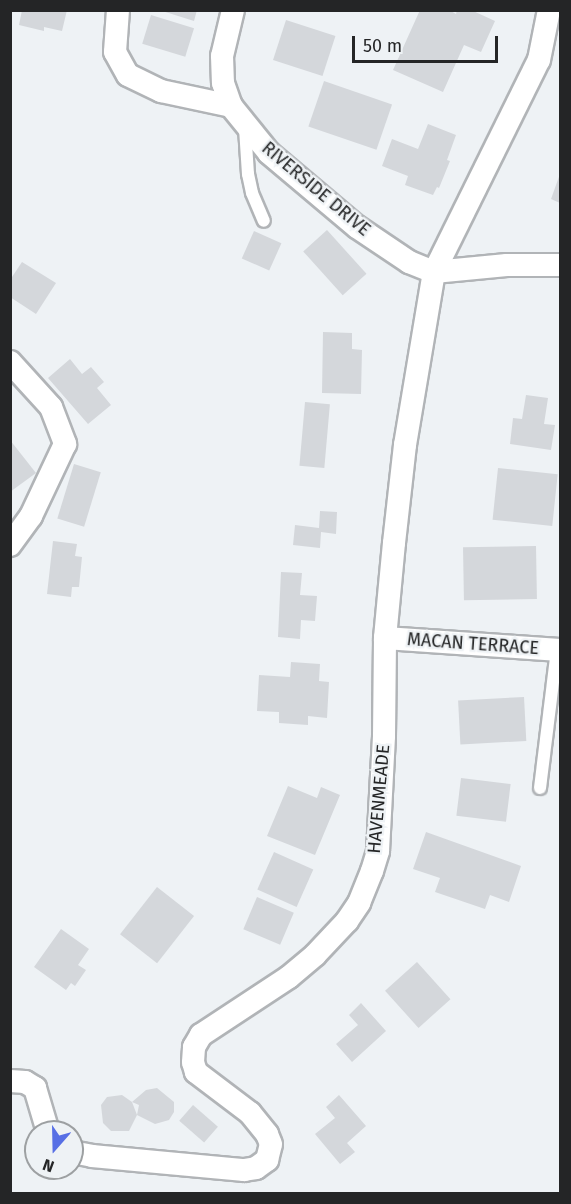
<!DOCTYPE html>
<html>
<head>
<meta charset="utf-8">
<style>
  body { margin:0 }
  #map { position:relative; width:571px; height:1204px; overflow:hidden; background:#eef2f5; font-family:"Fira Sans",sans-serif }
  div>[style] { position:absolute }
  .building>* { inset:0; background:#d4d7db; transform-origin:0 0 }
  .roads { filter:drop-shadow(2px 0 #b1b4b7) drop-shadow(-2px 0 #b1b4b7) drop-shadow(0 2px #b1b4b7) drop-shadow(0 -2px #b1b4b7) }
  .service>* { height:12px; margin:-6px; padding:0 6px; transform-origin:6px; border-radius:6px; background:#fff }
  .minor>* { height:22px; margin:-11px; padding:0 11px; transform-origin:11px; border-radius:11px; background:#fff }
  span { translate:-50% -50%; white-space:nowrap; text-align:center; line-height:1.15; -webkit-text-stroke:4.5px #eef2f5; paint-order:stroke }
  .street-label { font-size:18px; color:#242526 }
  .frame { position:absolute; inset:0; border:12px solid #242526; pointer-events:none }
  .north { position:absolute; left:24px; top:1120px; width:60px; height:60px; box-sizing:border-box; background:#eef2f5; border:2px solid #9da0a2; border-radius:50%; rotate:200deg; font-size:16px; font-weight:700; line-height:24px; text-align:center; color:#242526 }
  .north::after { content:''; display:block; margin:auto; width:21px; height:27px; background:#576fe5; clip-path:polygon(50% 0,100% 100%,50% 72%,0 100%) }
  .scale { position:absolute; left:352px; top:36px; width:146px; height:27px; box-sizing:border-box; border:3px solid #242526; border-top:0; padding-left:8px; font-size:18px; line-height:21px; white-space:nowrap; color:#242526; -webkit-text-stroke:4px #eef2f5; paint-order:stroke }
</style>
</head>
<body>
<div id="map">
  <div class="building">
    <i style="clip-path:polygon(22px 10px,67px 10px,62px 31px,44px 27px,44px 31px,19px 25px)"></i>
    <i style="clip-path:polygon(159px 10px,197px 10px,194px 21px)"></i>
    <i style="clip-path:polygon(420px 10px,449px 10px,456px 14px,457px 10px,471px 10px,495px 21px,481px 52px,464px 45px,443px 92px,393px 70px)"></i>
    <i style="left:151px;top:15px;width:45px;height:30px;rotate:17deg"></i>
    <i style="left:286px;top:20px;width:52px;height:42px;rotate:18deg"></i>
    <i style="left:324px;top:81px;width:72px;height:48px;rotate:19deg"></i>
    <i style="clip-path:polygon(428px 124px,456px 135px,447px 160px,450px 161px,439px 188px,437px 187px,433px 195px,405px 185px,408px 176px,382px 166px,392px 139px,418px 149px)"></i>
    <i style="clip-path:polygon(560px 174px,560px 203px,551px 199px)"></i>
    <i style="left:327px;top:230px;width:59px;height:32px;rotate:48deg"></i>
    <i style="left:254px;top:231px;width:30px;height:30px;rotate:24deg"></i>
    <i style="clip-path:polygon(22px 262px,56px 283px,36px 314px,10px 297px,10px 280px)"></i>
    <i style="clip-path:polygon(323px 332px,352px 333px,352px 349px,362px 350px,361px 394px,322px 393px)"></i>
    <i style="clip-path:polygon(70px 359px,82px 374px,91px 367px,104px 382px,97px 388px,111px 405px,88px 424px,48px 378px)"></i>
    <i style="clip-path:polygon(526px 395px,548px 398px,544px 424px,555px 425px,551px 450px,510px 444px,513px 418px,522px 419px)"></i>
    <i style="left:305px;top:402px;width:25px;height:64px;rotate:5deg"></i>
    <i style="clip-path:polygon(10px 440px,36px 473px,10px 492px)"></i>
    <i style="left:74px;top:464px;width:28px;height:57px;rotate:17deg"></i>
    <i style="left:498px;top:468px;width:60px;height:52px;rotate:6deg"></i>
    <i style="clip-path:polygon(320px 511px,337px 512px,336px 534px,321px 532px,320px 548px,293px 545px,295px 525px,319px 528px)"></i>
    <i style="clip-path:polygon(53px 541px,77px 544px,75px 556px,82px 557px,79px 587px,72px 587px,71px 597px,47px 594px)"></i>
    <i style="left:536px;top:546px;width:53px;height:73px;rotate:89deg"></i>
    <i style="clip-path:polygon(281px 572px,302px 573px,300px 595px,317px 596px,315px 621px,301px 620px,300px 639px,278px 637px)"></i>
    <i style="clip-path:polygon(291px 662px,320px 664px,319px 681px,329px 682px,327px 718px,308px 716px,308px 725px,279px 723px,279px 712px,257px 711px,259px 675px,290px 677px)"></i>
    <i style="left:524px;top:697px;width:44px;height:66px;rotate:87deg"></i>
    <i style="left:461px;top:778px;width:50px;height:38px;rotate:7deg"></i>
    <i style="clip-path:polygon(288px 786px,317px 798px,321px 787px,340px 795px,315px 855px,267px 836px)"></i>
    <i style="clip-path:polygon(426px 832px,521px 866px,509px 902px,490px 895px,485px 909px,435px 892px,440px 878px,413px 869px)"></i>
    <i style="left:274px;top:852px;width:43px;height:41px;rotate:24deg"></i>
    <i style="left:157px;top:887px;width:47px;height:60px;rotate:38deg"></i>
    <i style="left:257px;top:897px;width:40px;height:35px;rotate:23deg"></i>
    <i style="clip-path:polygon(61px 929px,89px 949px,78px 965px,86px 970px,75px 986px,71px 983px,66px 990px,34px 967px)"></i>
    <i style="left:417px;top:962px;width:50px;height:43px;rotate:48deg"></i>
    <i style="clip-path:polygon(361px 1003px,386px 1031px,352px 1062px,336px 1044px,358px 1025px,349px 1015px)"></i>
    <i style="clip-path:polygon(157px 1088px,174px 1102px,174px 1112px,169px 1120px,155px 1124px,137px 1115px,139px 1105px,132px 1102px,146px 1090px)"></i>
    <i style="clip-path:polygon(122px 1095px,132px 1102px,137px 1115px,129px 1131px,111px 1131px,103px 1123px,101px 1105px,107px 1097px)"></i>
    <i style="clip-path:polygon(339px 1095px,366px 1126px,347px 1143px,355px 1152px,340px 1164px,315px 1134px,335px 1118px,326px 1107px)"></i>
    <i style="left:193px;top:1105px;width:33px;height:21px;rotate:41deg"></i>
  </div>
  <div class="roads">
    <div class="service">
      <i style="left:245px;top:128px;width:46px;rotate:86.3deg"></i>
      <i style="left:248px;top:174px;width:19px;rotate:78deg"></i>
      <i style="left:252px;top:193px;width:30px;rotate:67deg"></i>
      <i style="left:540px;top:788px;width:139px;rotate:-83deg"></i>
    </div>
    <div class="minor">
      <i style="left:118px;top:10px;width:42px;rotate:94.1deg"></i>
      <i style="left:115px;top:52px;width:26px;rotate:61deg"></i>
      <i style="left:128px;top:75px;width:37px;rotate:26deg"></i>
      <i style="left:161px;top:91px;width:72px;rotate:12.1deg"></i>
      <i style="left:233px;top:10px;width:47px;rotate:103.4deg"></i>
      <i style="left:222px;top:56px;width:27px;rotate:88deg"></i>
      <i style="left:223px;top:83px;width:24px;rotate:71deg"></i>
      <i style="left:231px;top:106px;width:60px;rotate:51deg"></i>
      <i style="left:269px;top:153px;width:115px;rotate:40.1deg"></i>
      <i style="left:357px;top:227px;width:63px;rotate:33.9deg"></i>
      <i style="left:409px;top:262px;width:27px;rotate:22deg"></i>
      <i style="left:434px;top:272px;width:73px;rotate:-5.5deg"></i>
      <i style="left:507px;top:265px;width:53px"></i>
      <i style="left:10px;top:362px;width:61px;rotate:47.7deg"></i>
      <i style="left:51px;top:407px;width:40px;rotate:69deg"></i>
      <i style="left:65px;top:444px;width:80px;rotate:115.3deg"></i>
      <i style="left:31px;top:516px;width:36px;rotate:126deg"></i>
      <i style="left:385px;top:638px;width:175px;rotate:3.9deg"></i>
      <i style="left:10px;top:1081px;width:15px;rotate:4deg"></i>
      <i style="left:25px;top:1082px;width:12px;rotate:31deg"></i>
      <i style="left:35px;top:1088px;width:46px;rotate:73.5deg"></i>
      <i style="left:72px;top:1152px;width:20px;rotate:11deg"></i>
      <i style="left:92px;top:1156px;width:153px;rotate:5.3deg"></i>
      <i style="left:244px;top:1170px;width:12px;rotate:-9deg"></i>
      <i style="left:256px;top:1168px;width:14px;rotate:-36deg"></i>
      <i style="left:267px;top:1160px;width:16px;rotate:-76deg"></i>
      <i style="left:271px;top:1144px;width:11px;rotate:-112deg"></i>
      <i style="left:267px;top:1134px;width:27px;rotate:-129deg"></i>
      <i style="left:250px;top:1113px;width:68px;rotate:-142.8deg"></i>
      <i style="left:196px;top:1072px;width:10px;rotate:-107deg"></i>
      <i style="left:193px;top:1062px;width:15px;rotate:-86deg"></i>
      <i style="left:194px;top:1047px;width:14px;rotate:-60deg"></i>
      <i style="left:201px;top:1035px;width:105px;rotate:-33.4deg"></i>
      <i style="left:289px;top:977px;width:34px;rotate:-40deg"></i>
      <i style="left:315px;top:955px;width:47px;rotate:-46.7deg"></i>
      <i style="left:347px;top:921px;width:22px;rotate:-56deg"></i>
      <i style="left:359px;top:903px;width:35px;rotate:-68deg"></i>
      <i style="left:372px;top:871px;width:21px;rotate:-73deg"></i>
      <i style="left:378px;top:851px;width:115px;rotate:-87deg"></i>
      <i style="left:384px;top:736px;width:98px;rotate:-89.4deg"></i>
      <i style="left:385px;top:638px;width:95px;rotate:-84.6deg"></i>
      <i style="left:394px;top:543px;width:99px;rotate:-83.6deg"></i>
      <i style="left:405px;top:445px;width:175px;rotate:-80.5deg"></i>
      <i style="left:434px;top:272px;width:237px;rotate:-63.7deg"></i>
      <i style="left:539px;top:60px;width:51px;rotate:-78.7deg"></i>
    </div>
  </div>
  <div class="street-label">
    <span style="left:316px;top:189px;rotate:40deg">RIVERSIDE DRIVE</span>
    <span style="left:473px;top:644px;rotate:4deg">MACAN TERRACE</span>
    <span style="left:379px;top:799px;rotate:-85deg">HAVENMEADE</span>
  </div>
  <div class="frame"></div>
  <div class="north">N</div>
  <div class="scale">50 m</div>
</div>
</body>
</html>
